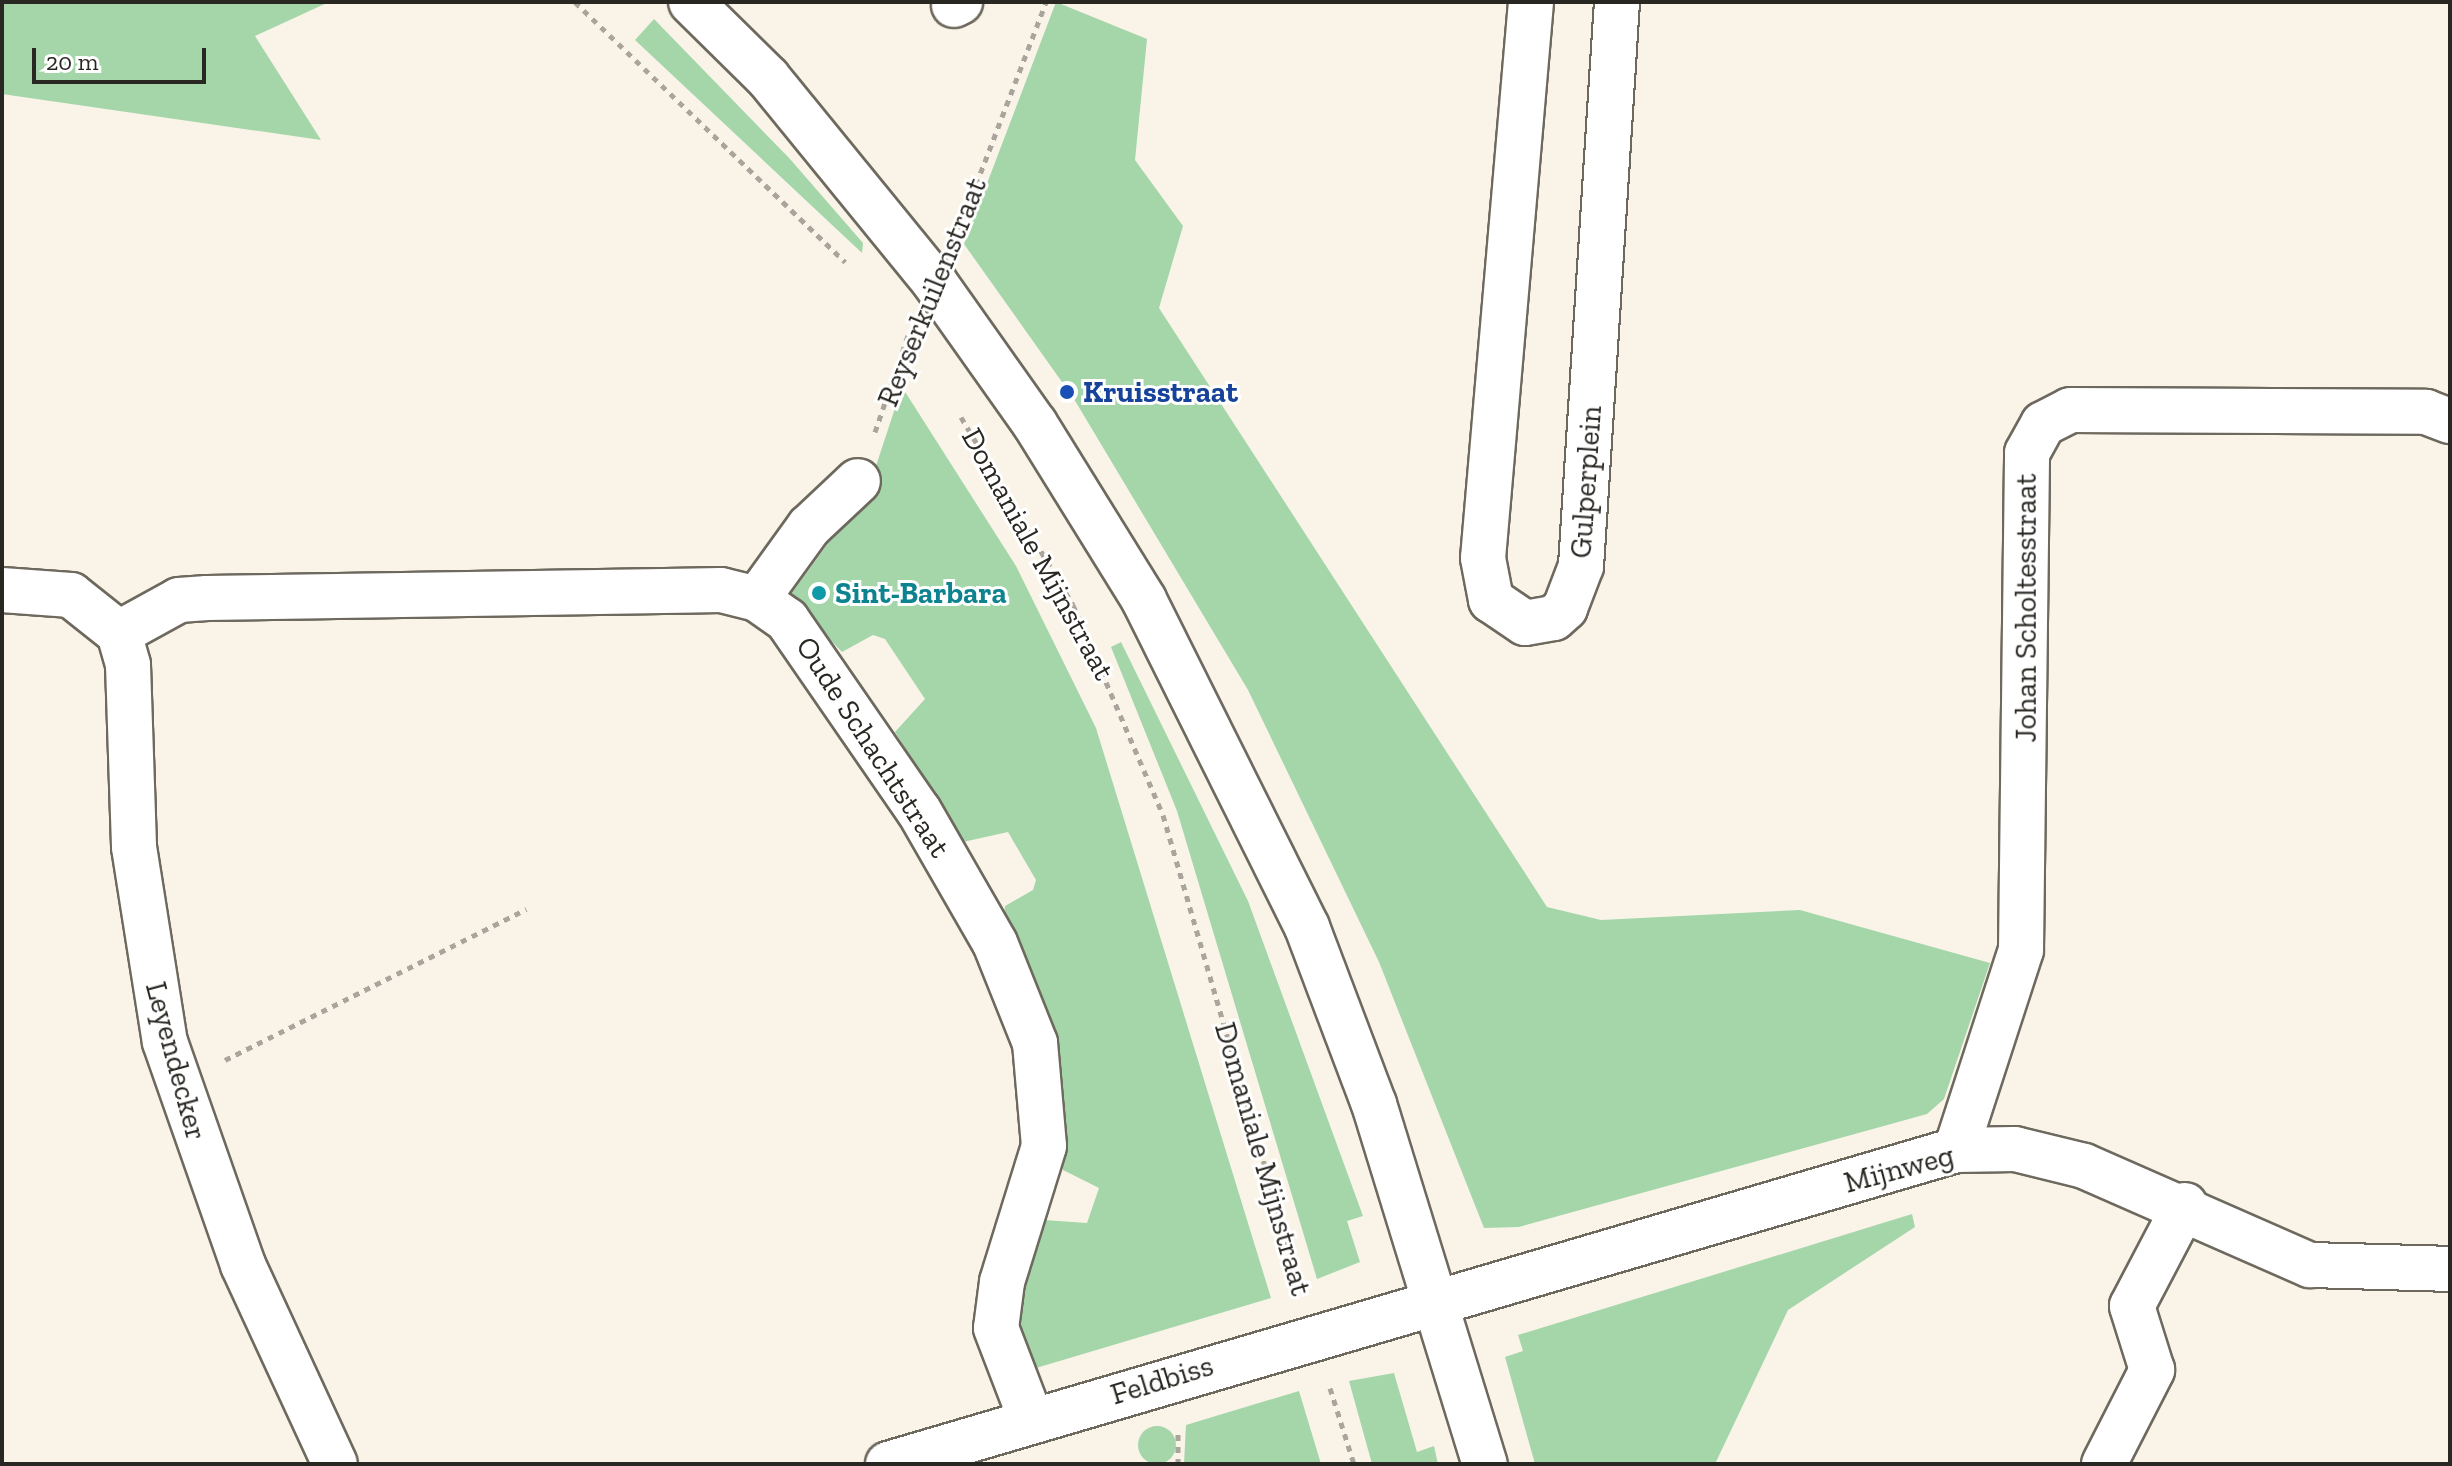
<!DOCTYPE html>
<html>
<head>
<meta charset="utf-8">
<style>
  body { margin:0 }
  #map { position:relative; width:2452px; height:1466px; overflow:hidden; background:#faf4e8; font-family:"Zilla Slab",serif }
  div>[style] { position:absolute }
  .green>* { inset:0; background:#a4d6aa }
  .round { border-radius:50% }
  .path>* { height:5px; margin-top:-2.5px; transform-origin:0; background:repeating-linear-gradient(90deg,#a9a59c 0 6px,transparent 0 12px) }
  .roads { filter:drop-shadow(2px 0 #6e695e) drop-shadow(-2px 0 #6e695e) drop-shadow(0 2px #6e695e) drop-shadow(0 -2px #6e695e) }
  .minor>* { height:44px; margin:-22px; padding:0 22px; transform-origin:22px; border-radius:22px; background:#fff }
  .major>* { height:44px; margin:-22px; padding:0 22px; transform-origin:22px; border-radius:22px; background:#fff }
  .dots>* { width:22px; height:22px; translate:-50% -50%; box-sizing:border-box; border:4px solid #fff; border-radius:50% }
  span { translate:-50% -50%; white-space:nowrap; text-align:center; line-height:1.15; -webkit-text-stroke:6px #fff; paint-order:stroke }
  .street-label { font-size:30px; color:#292722 }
  .transit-label { font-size:30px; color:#164399; font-weight:700 }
  .left { translate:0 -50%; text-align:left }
  .culture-label { font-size:30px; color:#0d838f; font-weight:700 }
  .frame { position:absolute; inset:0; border:4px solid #292722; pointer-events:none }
  .scale { position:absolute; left:32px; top:48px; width:174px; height:36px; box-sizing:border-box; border:4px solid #292722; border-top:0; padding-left:10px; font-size:24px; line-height:28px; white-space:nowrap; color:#292722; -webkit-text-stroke:6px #fff; paint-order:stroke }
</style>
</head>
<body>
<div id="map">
  <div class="green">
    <i style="clip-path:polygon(2px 2px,329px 2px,255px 36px,321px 140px,2px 94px)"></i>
    <i style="clip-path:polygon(1056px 2px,1147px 39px,1135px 160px,1183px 226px,1159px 308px,1547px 907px,1601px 920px,1800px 910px,1990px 963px,1944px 1099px,1927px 1114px,1519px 1227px,1484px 1228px,1379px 962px,1248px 690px,1074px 399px,964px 244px)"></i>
    <i style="clip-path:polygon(654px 19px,790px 159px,863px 243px,862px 253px,635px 40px)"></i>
    <i style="clip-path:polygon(902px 387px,1016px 566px,1096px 728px,1271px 1298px,1036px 1368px,1018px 1336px,1017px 1305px,1044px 1220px,1087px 1223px,1099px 1188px,1063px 1170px,1061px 1064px,1004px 916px,1005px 906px,1033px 890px,1036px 880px,1008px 832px,963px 842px,895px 732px,925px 699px,885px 639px,873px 635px,842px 652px,789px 597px,869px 487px)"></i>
    <i style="clip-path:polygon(1121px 642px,1248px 901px,1363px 1216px,1347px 1221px,1360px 1262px,1317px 1279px,1177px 811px,1111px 647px)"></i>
    <i style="clip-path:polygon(1912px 1214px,1915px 1227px,1788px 1310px,1715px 1464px,1535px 1464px,1505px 1357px,1523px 1351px,1518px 1335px)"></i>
    <i style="clip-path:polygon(1394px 1373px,1417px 1452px,1434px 1446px,1438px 1464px,1372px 1464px,1349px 1381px)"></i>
    <i style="clip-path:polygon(1299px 1391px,1321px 1464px,1184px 1464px,1186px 1425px)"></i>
    <i class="round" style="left:1138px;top:1426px;width:38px;height:38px"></i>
  </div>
  <div class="path">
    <i style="left:575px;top:2px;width:375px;rotate:43.9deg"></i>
    <i style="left:959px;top:229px;width:243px;rotate:-69deg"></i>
    <i style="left:961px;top:417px;width:219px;rotate:59.2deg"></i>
    <i style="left:1073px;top:605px;width:228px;rotate:66.8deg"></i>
    <i style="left:1163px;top:815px;width:495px;rotate:73.8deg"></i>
    <i style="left:875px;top:432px;width:102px;rotate:-71.2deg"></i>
    <i style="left:225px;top:1060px;width:337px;rotate:-26.6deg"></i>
    <i style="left:1330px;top:1388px;width:80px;rotate:72.5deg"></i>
    <i style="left:1178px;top:1464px;width:31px;rotate:-90deg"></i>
  </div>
  <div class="roads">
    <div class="minor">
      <i style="left:1531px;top:2px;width:558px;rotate:94.93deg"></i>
      <i style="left:1483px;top:558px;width:43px;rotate:79.2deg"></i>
      <i style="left:1491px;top:600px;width:41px;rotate:34.1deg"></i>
      <i style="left:1525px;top:623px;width:29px;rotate:-10deg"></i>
      <i style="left:1554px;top:618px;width:15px;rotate:-42deg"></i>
      <i style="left:1565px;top:608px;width:45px;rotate:-69.1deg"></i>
      <i style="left:1581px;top:566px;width:565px;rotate:-86.35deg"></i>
      <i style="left:954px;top:5px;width:7px;rotate:-27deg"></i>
      <i style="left:2px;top:590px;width:69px;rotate:4.1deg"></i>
      <i style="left:71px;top:595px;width:61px;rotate:38.4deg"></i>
      <i style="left:757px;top:599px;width:89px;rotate:-54.2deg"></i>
      <i style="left:809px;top:527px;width:67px;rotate:-43.2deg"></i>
      <i style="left:119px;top:633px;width:68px;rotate:-28.8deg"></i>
      <i style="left:179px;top:600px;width:28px;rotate:-4deg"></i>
      <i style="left:207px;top:598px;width:514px;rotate:-0.89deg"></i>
      <i style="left:721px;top:590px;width:37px;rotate:14deg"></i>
      <i style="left:757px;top:599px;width:37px;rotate:35deg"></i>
      <i style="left:787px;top:620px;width:232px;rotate:55.4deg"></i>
      <i style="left:919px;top:811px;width:152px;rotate:60.1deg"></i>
      <i style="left:995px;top:943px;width:108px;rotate:68.2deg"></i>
      <i style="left:1035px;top:1043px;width:103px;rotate:85deg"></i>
      <i style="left:1044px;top:1146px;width:142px;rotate:107.2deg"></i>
      <i style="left:1002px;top:1282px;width:46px;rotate:97.4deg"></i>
      <i style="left:996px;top:1328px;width:97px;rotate:69deg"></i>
      <i style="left:119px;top:633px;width:33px;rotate:74deg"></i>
      <i style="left:128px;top:665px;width:182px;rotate:88.1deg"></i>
      <i style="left:134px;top:847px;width:197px;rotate:81deg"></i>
      <i style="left:165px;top:1042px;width:236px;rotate:70.7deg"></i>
      <i style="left:243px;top:1265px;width:219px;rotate:65.2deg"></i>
      <i style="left:1956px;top:1150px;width:210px;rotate:-72deg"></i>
      <i style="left:2021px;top:950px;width:497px;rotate:-89.3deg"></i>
      <i style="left:2027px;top:453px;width:33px;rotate:-61deg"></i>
      <i style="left:2043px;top:424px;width:30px;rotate:-27deg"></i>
      <i style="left:2070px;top:410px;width:356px;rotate:0.3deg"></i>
      <i style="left:2426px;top:412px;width:26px;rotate:21deg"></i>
      <i style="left:888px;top:1464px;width:1113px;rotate:-16.38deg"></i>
      <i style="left:1956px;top:1150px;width:59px;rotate:-1deg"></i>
      <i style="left:2015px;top:1149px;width:71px;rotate:13.8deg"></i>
      <i style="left:2084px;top:1166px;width:247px;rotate:23.7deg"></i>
      <i style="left:2310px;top:1265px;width:140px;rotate:1.6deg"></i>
      <i style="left:2104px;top:1464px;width:106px;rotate:-62.9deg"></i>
      <i style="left:2152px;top:1370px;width:67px;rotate:-107.4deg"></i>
      <i style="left:2132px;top:1306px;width:114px;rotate:-62.3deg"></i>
    </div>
    <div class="major">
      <i style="left:691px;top:2px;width:108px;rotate:44.6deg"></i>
      <i style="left:768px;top:78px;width:264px;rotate:50.8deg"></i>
      <i style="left:935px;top:283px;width:173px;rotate:54.7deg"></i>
      <i style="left:1035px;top:424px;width:207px;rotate:58.2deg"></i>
      <i style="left:1144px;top:600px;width:365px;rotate:63.5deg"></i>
      <i style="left:1307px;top:927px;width:189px;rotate:69.3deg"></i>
      <i style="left:1374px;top:1104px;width:377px;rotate:72.9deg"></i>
    </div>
  </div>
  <div class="dots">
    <i style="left:1067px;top:392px;background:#1a4fb4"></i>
    <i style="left:819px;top:593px;background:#0f9aa8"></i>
  </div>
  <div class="street-label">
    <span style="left:932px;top:292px;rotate:-68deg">Reyserkuilenstraat</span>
    <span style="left:1586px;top:482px;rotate:-86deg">Gulperplein</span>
    <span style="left:1038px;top:554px;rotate:61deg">Domaniale Mijnstraat</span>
    <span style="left:2026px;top:608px;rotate:-90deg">Johan Scholtesstraat</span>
    <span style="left:873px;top:747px;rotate:57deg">Oude Schachtstraat</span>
    <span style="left:176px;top:1061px;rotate:75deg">Leyendecker</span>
    <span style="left:1263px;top:1159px;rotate:74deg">Domaniale Mijnstraat</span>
    <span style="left:1899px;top:1169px;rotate:-15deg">Mijnweg</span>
    <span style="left:1162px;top:1380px;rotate:-17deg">Feldbiss</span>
  </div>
  <div class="transit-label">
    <span class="left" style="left:1083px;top:392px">Kruisstraat</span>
  </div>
  <div class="culture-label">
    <span class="left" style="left:835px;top:593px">Sint-Barbara</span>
  </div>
  <div class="frame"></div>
  <div class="scale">20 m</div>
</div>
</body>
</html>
